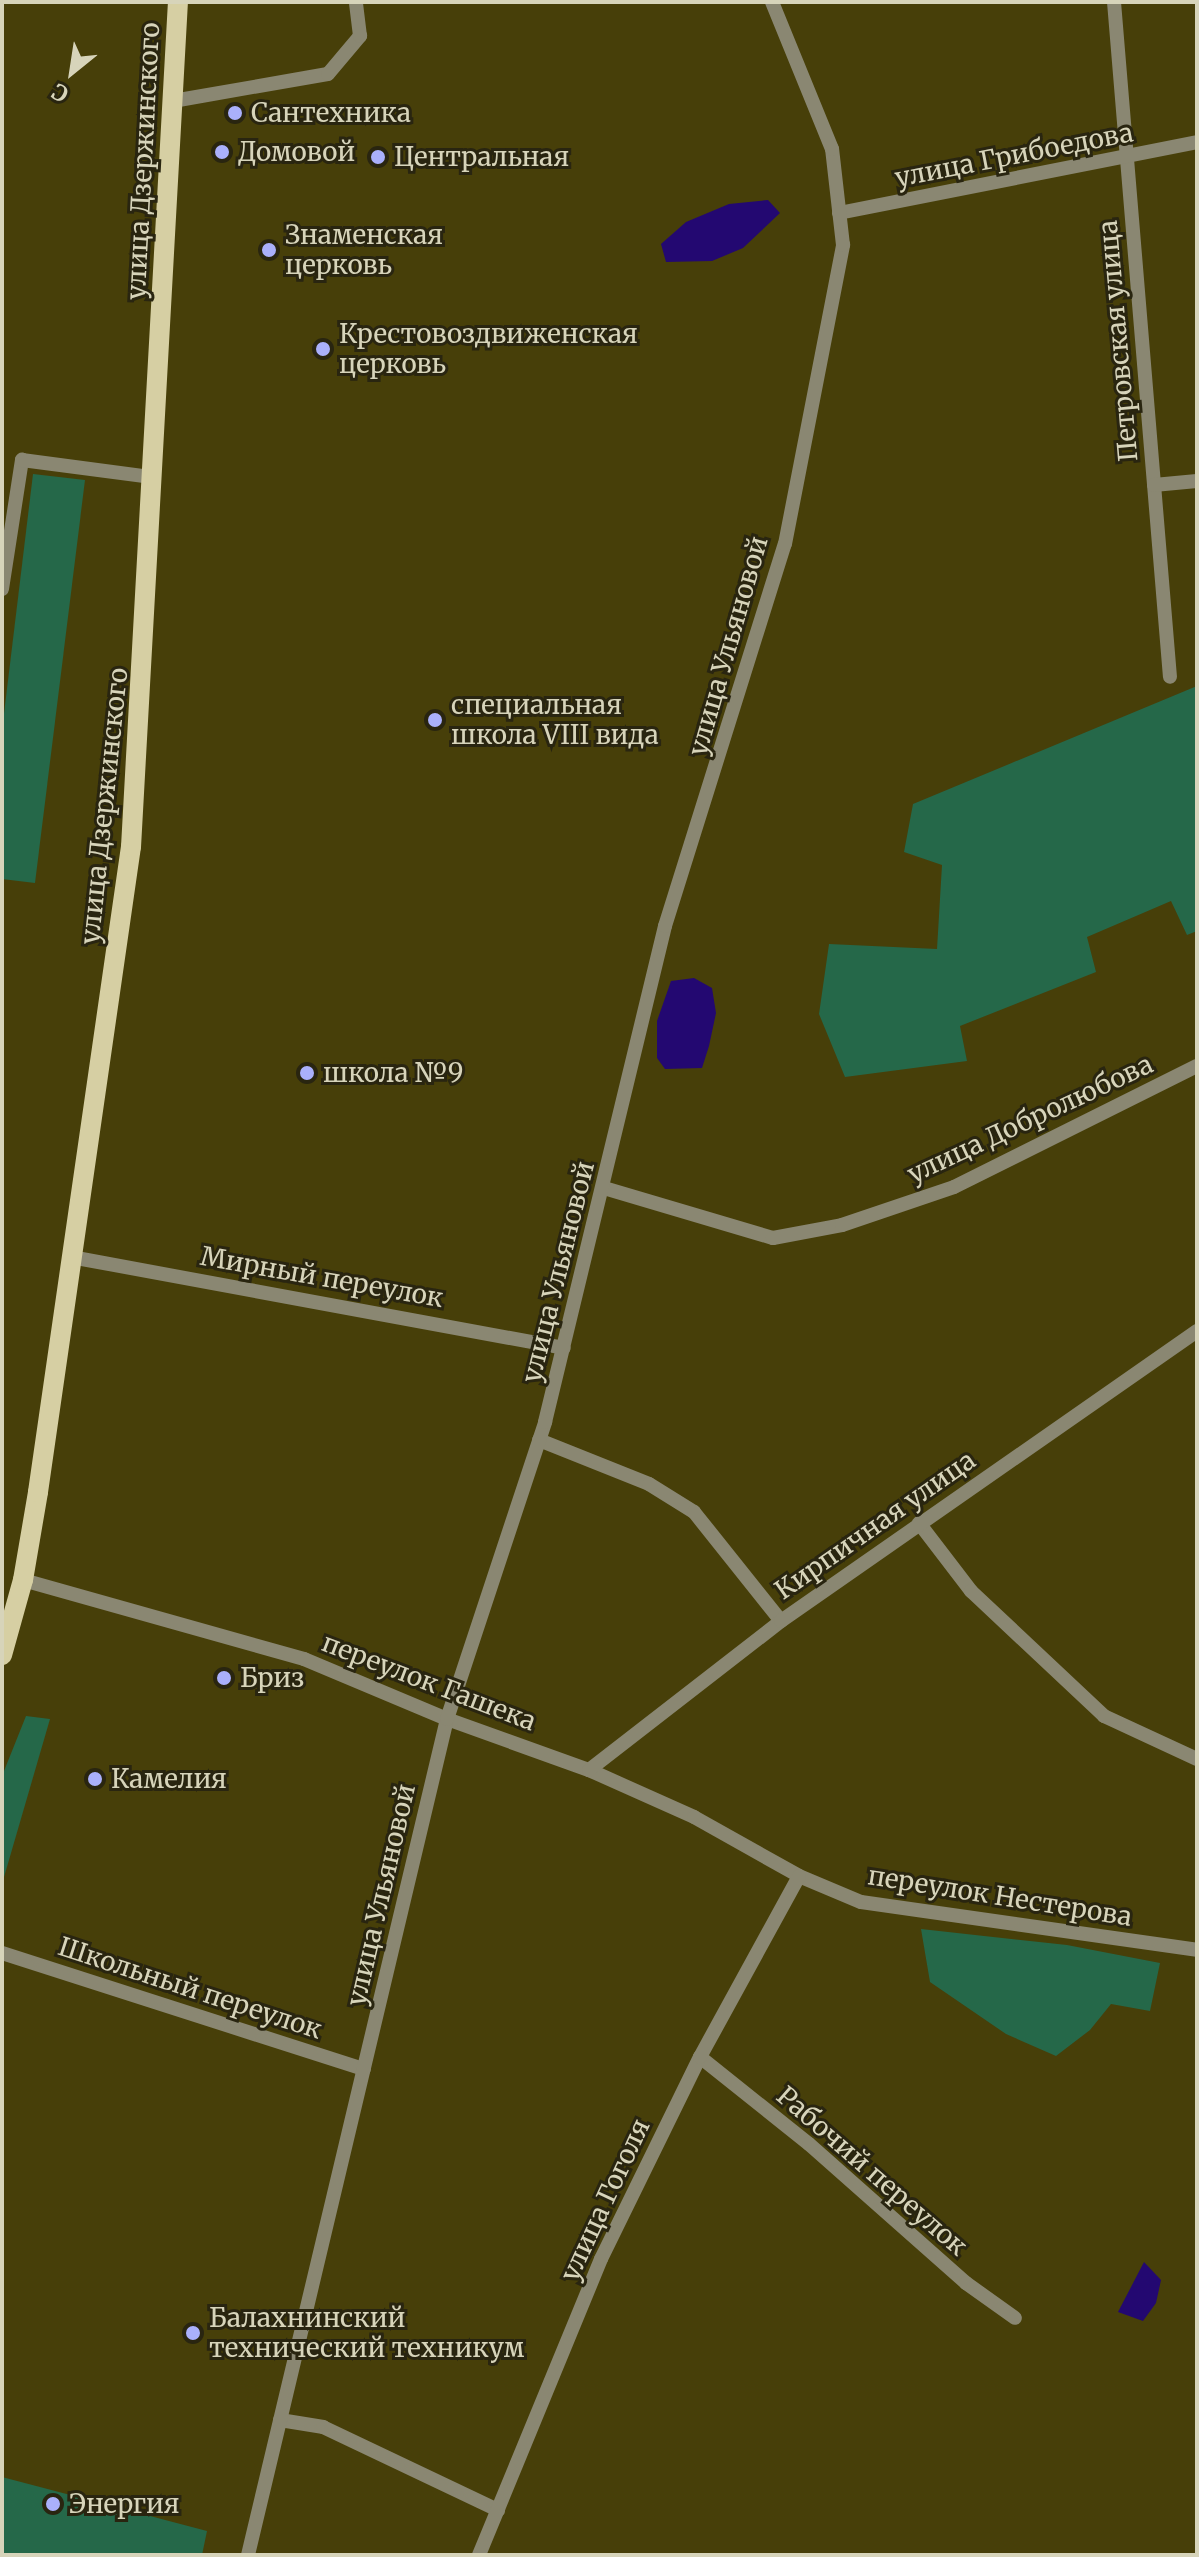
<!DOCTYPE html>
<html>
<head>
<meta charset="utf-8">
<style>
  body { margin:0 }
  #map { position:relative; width:1199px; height:2557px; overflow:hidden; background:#473f09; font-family:Merriweather,serif }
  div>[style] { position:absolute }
  .green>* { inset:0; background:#256849 }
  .water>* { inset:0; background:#230871 }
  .minor>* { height:14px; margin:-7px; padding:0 7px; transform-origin:7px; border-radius:7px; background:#8a8772 }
  .major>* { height:20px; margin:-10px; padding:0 10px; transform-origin:10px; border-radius:10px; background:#d6cfa3 }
  .dots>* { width:22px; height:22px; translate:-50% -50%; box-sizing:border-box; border:4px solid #292510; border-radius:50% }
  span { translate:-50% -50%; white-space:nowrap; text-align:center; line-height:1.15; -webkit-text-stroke:6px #292510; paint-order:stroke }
  .poi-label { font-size:26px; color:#d7d4ba }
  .left { translate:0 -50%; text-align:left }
  .street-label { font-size:26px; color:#d7d4ba }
  .frame { position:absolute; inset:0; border:4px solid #d7d4ba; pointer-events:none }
  .north { position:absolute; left:32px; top:32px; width:80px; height:80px; -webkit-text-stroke:6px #292510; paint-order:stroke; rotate:210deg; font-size:22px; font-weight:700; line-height:32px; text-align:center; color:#d7d4ba }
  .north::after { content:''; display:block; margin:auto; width:28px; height:36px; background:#d7d4ba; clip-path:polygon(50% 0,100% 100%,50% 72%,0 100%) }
</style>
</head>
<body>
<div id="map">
  <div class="green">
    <i style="clip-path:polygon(33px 474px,85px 480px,35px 883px,2px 879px,2px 730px)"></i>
    <i style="clip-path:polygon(1197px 686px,1197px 931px,1187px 935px,1171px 901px,1087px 937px,1096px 972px,960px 1026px,967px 1061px,845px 1077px,819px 1014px,829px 944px,937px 949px,942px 865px,904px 852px,913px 804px)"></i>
    <i style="clip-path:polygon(26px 1716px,50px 1719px,2px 1884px,2px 1776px)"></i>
    <i style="clip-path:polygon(921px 1929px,1067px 1945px,1160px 1963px,1150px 2011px,1111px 2004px,1090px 2030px,1056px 2056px,1006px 2034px,930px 1982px)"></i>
    <i style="clip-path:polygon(2px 2477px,207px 2531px,202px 2555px,2px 2555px)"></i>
  </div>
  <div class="water">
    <i style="clip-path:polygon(768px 200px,780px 213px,743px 248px,712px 261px,666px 262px,661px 244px,686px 222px,729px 204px)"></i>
    <i style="clip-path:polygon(694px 978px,712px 988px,716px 1013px,709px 1046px,702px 1068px,665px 1069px,657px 1058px,657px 1021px,671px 981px)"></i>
    <i style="clip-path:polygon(1144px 2262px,1161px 2280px,1156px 2303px,1143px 2321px,1118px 2312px)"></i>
  </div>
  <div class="minor">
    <i style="left:1114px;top:2px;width:677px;rotate:85.26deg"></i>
    <i style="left:173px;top:101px;width:157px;rotate:-9.9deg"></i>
    <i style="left:328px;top:74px;width:50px;rotate:-49.9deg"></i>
    <i style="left:360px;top:36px;width:34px;rotate:-97deg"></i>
    <i style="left:839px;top:213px;width:365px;rotate:-11.2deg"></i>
    <i style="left:1154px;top:485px;width:43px;rotate:-5.3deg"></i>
    <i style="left:2px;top:589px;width:131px;rotate:-81.2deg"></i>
    <i style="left:22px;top:460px;width:131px;rotate:7.5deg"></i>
    <i style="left:604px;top:1188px;width:176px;rotate:16.5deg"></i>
    <i style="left:773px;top:1238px;width:70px;rotate:-10.7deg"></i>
    <i style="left:842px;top:1225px;width:118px;rotate:-18.7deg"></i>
    <i style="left:954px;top:1187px;width:271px;rotate:-26.5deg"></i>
    <i style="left:71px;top:1257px;width:501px;rotate:10.46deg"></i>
    <i style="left:539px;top:1440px;width:118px;rotate:21.8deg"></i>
    <i style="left:649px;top:1484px;width:53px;rotate:31.9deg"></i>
    <i style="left:694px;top:1512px;width:139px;rotate:51.4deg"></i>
    <i style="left:919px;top:1523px;width:86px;rotate:52.6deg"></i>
    <i style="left:971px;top:1591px;width:183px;rotate:43.2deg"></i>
    <i style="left:1104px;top:1716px;width:102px;rotate:24.8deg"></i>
    <i style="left:23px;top:1580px;width:292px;rotate:15.7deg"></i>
    <i style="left:304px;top:1659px;width:155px;rotate:22.8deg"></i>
    <i style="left:447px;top:1719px;width:151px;rotate:19.8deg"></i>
    <i style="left:589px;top:1770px;width:115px;rotate:24.1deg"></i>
    <i style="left:694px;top:1817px;width:120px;rotate:29.3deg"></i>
    <i style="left:799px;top:1876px;width:67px;rotate:22.8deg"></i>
    <i style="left:861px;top:1902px;width:339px;rotate:8.1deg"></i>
    <i style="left:589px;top:1770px;width:243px;rotate:-37.8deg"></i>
    <i style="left:781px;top:1621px;width:507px;rotate:-34.88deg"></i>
    <i style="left:2px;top:1953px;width:380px;rotate:17.8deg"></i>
    <i style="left:700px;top:2057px;width:139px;rotate:38.6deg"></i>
    <i style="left:809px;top:2144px;width:210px;rotate:41.5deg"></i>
    <i style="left:966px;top:2283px;width:60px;rotate:35.5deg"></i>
    <i style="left:280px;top:2420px;width:44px;rotate:9.2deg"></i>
    <i style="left:323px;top:2427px;width:194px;rotate:25.4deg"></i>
    <i style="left:248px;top:2555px;width:859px;rotate:-76.61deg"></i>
    <i style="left:447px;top:1719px;width:313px;rotate:-71.7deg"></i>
    <i style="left:545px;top:1422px;width:510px;rotate:-76.4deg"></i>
    <i style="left:665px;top:926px;width:400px;rotate:-72.6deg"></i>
    <i style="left:785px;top:544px;width:305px;rotate:-79deg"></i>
    <i style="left:843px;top:245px;width:97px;rotate:-96.5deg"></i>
    <i style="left:832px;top:149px;width:159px;rotate:-112.2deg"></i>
    <i style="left:479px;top:2555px;width:320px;rotate:-67.6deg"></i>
    <i style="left:601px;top:2259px;width:225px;rotate:-63.9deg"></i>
    <i style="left:700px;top:2057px;width:206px;rotate:-61.3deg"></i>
  </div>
  <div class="major">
    <i style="left:2px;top:1655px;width:78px;rotate:-74.4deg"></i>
    <i style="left:23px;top:1580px;width:89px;rotate:-80.3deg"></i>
    <i style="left:38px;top:1492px;width:652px;rotate:-81.8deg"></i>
    <i style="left:131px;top:847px;width:846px;rotate:-86.82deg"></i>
  </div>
  <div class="dots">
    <i style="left:235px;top:113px;background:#aab0fb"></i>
    <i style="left:222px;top:152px;background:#aab0fb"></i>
    <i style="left:378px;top:157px;background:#aab0fb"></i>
    <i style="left:269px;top:250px;background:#aab0fb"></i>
    <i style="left:323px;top:349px;background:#aab0fb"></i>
    <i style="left:435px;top:720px;background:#aab0fb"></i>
    <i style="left:307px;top:1073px;background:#aab0fb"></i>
    <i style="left:224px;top:1678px;background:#aab0fb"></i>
    <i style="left:95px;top:1779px;background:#aab0fb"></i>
    <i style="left:193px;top:2333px;background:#aab0fb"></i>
    <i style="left:53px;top:2504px;background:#aab0fb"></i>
  </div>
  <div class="poi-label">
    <span class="left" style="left:251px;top:113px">Сантехника</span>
    <span class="left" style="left:238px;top:152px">Домовой</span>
    <span class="left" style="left:394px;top:157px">Центральная</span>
    <span class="left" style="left:285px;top:250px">Знаменская<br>церковь</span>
    <span class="left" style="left:339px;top:349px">Крестовоздвиженская<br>церковь</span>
    <span class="left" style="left:451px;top:720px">специальная<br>школа VIII вида</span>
    <span class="left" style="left:323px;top:1073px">школа №9</span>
    <span class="left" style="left:240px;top:1678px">Бриз</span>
    <span class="left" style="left:111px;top:1779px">Камелия</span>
    <span class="left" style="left:209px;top:2333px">Балахнинский<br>технический техникум</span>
    <span class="left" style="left:69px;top:2504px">Энергия</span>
  </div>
  <div class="street-label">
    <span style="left:1014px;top:155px;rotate:-11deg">улица Грибоедова</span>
    <span style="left:143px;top:161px;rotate:-87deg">улица Дзержинского</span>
    <span style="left:1118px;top:341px;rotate:-95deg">Петровская улица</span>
    <span style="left:728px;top:646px;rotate:-74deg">улица Ульяновой</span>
    <span style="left:104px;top:806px;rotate:-84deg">улица Дзержинского</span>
    <span style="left:1030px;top:1119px;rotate:-25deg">улица Добролюбова</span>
    <span style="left:558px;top:1272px;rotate:-76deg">улица Ульяновой</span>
    <span style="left:322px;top:1277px;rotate:10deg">Мирный переулок</span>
    <span style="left:875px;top:1525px;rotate:-35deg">Кирпичная улица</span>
    <span style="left:429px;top:1682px;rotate:21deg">переулок Гашека</span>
    <span style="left:381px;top:1895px;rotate:-77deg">улица Ульяновой</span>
    <span style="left:1000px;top:1896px;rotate:9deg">переулок Нестерова</span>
    <span style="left:190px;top:1988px;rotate:18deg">Школьный переулок</span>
    <span style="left:872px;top:2171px;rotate:41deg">Рабочий переулок</span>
    <span style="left:605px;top:2200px;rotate:-65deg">улица Гоголя</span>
  </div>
  <div class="frame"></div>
  <div class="north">С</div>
</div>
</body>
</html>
